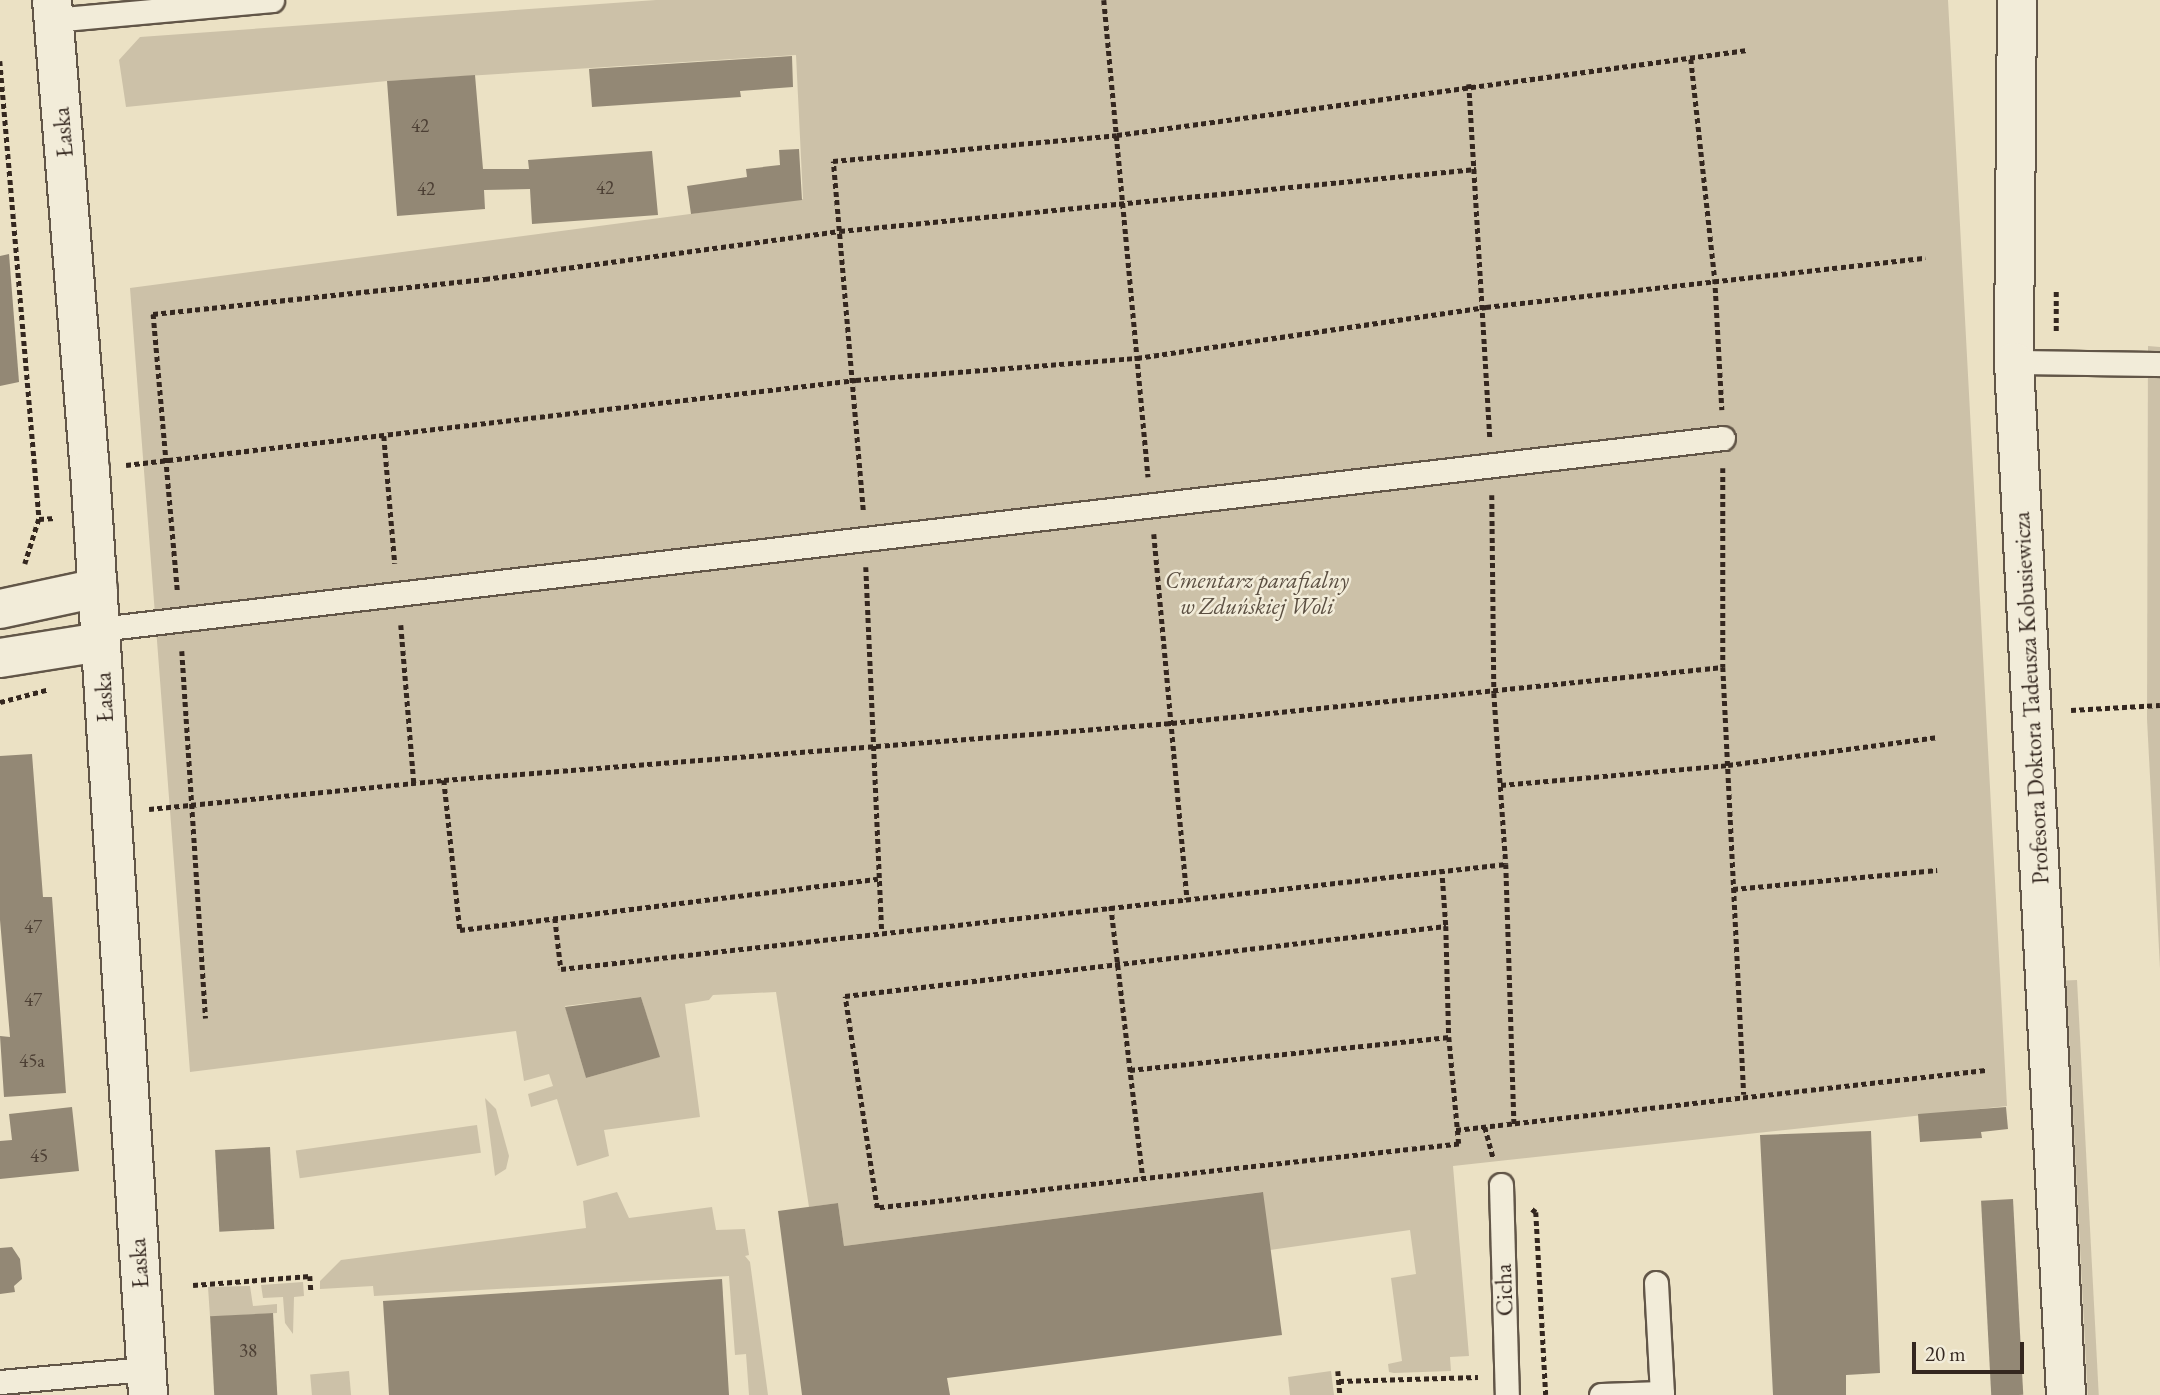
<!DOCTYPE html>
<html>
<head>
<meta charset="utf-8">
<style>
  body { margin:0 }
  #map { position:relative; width:2160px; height:1395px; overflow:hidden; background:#ebe1c4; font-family:"EB Garamond",serif }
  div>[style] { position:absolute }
  .green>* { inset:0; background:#ccc1a8; transform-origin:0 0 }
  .building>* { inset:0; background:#938875; transform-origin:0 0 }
  .path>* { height:4.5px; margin-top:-2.25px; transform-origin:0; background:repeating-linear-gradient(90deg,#34271f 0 5px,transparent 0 8.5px) }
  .roads { filter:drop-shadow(2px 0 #625648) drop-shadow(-2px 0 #625648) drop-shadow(0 2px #625648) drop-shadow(0 -2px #625648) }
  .service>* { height:23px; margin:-11.5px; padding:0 11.5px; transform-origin:11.5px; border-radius:11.5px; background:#f2ecd9 }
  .minor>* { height:38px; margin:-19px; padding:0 19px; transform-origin:19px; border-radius:19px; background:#f2ecd9 }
  .tertiary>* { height:38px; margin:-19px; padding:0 19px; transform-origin:19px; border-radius:19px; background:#f2ecd9 }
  span { translate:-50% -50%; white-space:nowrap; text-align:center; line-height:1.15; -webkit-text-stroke:5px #f2ecd9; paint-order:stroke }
  .number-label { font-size:19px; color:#4c3f34 }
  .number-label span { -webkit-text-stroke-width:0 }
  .street-label { font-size:23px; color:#34271f }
  .park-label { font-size:23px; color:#5a4e41; font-style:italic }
  .scale { position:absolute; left:1912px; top:1342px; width:112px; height:32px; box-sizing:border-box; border:4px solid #34271f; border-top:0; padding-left:9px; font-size:21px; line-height:24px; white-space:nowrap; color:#34271f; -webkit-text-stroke:5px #f2ecd9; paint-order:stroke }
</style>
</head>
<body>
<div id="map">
  <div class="green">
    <i style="clip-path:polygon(evenodd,656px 0,1948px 0,2007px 1106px,1453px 1166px,1469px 1356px,1450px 1357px,1451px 1371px,1394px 1373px,1389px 1372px,1388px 1364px,1402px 1361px,1391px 1278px,1416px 1274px,1410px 1230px,1270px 1250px,1262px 1192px,844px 1246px,838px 1203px,809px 1207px,776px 992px,713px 995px,709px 1000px,685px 1004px,700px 1117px,604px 1130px,609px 1156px,577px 1166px,557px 1099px,531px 1107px,528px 1094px,553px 1086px,549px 1074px,524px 1081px,516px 1031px,190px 1072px,130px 288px,803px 199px,796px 55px,387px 81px,126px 107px,119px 60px,140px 37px,656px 0,641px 997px,659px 1057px,586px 1078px,565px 1006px,641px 997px)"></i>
    <i style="clip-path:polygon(2148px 346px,2160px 347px,2160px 968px,2147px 719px)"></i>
    <i style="left:2077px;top:980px;width:416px;height:11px;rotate:87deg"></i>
    <i style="clip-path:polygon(485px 1098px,496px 1109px,509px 1156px,506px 1169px,495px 1176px)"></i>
    <i style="left:477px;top:1125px;width:28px;height:183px;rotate:82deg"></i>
    <i style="clip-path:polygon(617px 1192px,629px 1218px,712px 1207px,716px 1230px,745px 1229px,749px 1255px,745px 1256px,750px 1262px,768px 1395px,749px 1395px,746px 1354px,735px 1355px,729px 1276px,374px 1296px,373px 1286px,320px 1289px,320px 1281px,341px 1260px,586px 1228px,583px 1201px)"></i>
    <i style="clip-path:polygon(303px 1282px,304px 1296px,294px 1297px,293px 1334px,285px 1323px,283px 1297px,263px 1298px,261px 1285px)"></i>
    <i style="clip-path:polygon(250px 1286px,253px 1306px,277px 1304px,277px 1313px,210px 1317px,208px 1287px)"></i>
    <i style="left:349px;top:1371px;width:24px;height:39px;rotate:85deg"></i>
    <i style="clip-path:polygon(1331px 1371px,1334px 1395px,1290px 1395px,1288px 1377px)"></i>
  </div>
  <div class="building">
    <i style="clip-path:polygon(792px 56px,793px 87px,740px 91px,741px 97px,592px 107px,589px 69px)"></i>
    <i style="clip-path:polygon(475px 75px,483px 169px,529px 169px,528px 160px,652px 151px,658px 215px,532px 224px,530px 189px,484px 190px,485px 209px,397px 216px,387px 81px)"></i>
    <i style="clip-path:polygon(799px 149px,802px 200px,691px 214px,687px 186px,747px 177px,746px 169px,780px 165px,779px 150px)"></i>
    <i style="clip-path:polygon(9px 254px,19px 382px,0 386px,0 256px)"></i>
    <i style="clip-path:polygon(32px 754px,43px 897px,52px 897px,66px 1093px,4px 1097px,0 1036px,10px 1037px,0 920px,0 756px)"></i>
    <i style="clip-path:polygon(641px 997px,660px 1057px,586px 1078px,565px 1007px)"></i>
    <i style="clip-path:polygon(72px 1107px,79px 1171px,0 1179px,0 1141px,12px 1140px,9px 1114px)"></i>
    <i style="clip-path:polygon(2006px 1107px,2008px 1129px,1981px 1132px,1982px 1138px,1920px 1142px,1918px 1114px)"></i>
    <i style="clip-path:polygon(1871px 1131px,1880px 1373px,1846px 1375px,1846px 1395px,1773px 1395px,1760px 1135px)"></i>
    <i style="left:270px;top:1147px;width:82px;height:55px;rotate:87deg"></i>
    <i style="clip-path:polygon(1263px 1192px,1282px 1335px,947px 1378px,950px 1395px,802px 1395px,778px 1211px,838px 1203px,844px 1246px)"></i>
    <i style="left:2013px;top:1199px;width:196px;height:32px;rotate:87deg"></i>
    <i style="clip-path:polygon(12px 1247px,20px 1259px,22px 1279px,14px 1286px,15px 1292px,0 1294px,0 1248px)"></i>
    <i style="clip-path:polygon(722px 1279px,729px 1395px,389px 1395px,383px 1301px)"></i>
    <i style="left:273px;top:1313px;width:82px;height:63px;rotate:87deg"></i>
  </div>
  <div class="path">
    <i style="left:1104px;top:0;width:479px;rotate:84.7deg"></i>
    <i style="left:1691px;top:59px;width:221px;rotate:83.8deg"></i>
    <i style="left:1715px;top:279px;width:131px;rotate:86.9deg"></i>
    <i style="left:0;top:61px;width:460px;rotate:85.1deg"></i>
    <i style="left:39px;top:519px;width:47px;rotate:107.3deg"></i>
    <i style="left:1469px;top:84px;width:354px;rotate:86.6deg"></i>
    <i style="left:2056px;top:331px;width:40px;rotate:-90deg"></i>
    <i style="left:384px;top:436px;width:128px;rotate:85.1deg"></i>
    <i style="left:126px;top:465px;width:735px;rotate:-6.64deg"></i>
    <i style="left:856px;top:380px;width:282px;rotate:-4.5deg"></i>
    <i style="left:1137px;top:358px;width:353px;rotate:-8.3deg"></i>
    <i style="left:1486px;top:307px;width:442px;rotate:-6.4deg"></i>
    <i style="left:1723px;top:468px;width:199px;rotate:90deg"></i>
    <i style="left:1723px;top:667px;width:428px;rotate:87.2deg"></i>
    <i style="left:1492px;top:495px;width:198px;rotate:89.4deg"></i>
    <i style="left:1494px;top:693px;width:171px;rotate:86deg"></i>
    <i style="left:1506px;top:864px;width:260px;rotate:88.2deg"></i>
    <i style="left:863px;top:510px;width:350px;rotate:-94.9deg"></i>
    <i style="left:833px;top:161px;width:285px;rotate:-5.2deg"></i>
    <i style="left:1117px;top:135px;width:636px;rotate:-7.68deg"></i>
    <i style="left:39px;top:519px;width:16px;rotate:-4deg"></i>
    <i style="left:1154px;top:534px;width:367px;rotate:84.8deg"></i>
    <i style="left:866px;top:567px;width:364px;rotate:87.5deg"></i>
    <i style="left:177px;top:590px;width:277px;rotate:-95deg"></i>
    <i style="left:153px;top:314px;width:334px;rotate:-6deg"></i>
    <i style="left:485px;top:279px;width:358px;rotate:-7.7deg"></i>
    <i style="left:840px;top:231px;width:639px;rotate:-5.57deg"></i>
    <i style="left:401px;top:625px;width:159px;rotate:85.3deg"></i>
    <i style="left:182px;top:651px;width:368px;rotate:86.3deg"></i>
    <i style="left:0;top:702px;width:48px;rotate:-14.6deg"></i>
    <i style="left:2071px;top:710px;width:89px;rotate:-3.2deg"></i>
    <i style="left:444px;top:780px;width:151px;rotate:83.9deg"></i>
    <i style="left:460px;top:930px;width:421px;rotate:-7deg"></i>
    <i style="left:1501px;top:785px;width:228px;rotate:-5deg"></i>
    <i style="left:1728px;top:765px;width:212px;rotate:-7.6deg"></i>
    <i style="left:149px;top:809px;width:296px;rotate:-5.6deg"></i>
    <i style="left:444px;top:780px;width:730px;rotate:-4.48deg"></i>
    <i style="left:1172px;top:723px;width:554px;rotate:-5.8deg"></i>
    <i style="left:1442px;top:869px;width:57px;rotate:86deg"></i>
    <i style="left:1446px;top:926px;width:111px;rotate:88.5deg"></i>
    <i style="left:1449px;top:1037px;width:107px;rotate:84.7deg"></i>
    <i style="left:1459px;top:1144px;width:586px;rotate:173.72deg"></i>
    <i style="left:877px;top:1208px;width:214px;rotate:-98.6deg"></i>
    <i style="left:845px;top:996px;width:605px;rotate:-6.64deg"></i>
    <i style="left:1733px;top:889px;width:205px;rotate:-5.3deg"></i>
    <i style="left:1111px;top:906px;width:273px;rotate:83.3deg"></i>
    <i style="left:555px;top:918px;width:51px;rotate:83.3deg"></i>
    <i style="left:561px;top:969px;width:951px;rotate:-6.34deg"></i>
    <i style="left:1130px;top:1070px;width:321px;rotate:-5.9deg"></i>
    <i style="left:1485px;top:1127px;width:31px;rotate:75deg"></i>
    <i style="left:1456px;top:1130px;width:533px;rotate:-6.46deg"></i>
    <i style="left:1532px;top:1209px;width:5px;rotate:37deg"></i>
    <i style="left:1536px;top:1212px;width:183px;rotate:86.9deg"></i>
    <i style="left:193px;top:1285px;width:117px;rotate:-4.4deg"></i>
    <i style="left:310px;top:1276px;width:14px;rotate:86deg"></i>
    <i style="left:1338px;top:1371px;width:24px;rotate:85deg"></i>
    <i style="left:1339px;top:1381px;width:139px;rotate:-1.6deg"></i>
  </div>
  <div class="roads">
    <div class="service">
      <i style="left:53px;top:20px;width:220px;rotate:-5.2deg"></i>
      <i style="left:2014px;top:362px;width:146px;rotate:0.8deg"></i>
      <i style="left:100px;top:629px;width:1634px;rotate:-6.71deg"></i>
      <i style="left:1501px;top:1185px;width:210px;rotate:88.4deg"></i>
      <i style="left:1656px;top:1283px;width:112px;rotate:86.9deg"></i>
      <i style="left:0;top:1382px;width:147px;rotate:-5.1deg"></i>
      <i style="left:1601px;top:1395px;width:61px;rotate:-1.9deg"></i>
    </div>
    <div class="minor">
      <i style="left:2017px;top:0;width:362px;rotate:90.5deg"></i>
      <i style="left:2014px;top:362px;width:1034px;rotate:87.12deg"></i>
    </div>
    <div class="tertiary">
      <i style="left:52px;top:0;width:472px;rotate:85.4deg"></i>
      <i style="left:90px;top:470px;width:927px;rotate:86.41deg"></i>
      <i style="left:0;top:609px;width:100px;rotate:-12.1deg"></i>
      <i style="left:0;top:658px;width:102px;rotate:-9deg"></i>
    </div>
  </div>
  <div class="number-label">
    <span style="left:420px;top:126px">42</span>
    <span style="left:605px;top:188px">42</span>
    <span style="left:426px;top:189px">42</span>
    <span style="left:33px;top:927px">47</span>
    <span style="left:33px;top:1000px">47</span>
    <span style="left:32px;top:1061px">45a</span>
    <span style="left:39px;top:1156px">45</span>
    <span style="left:248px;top:1351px">38</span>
  </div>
  <div class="street-label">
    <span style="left:63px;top:132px;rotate:-95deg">Łaska</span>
    <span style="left:104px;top:697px;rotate:-93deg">Łaska</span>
    <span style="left:2031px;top:698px;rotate:-93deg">Profesora Doktora Tadeusza Kobusiewicza</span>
    <span style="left:139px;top:1263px;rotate:-94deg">Łaska</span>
    <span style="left:1504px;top:1290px;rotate:-92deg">Cicha</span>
  </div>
  <div class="park-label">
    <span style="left:1257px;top:593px">Cmentarz parafialny<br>w Zduńskiej Woli</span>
  </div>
  <div class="scale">20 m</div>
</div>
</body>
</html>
